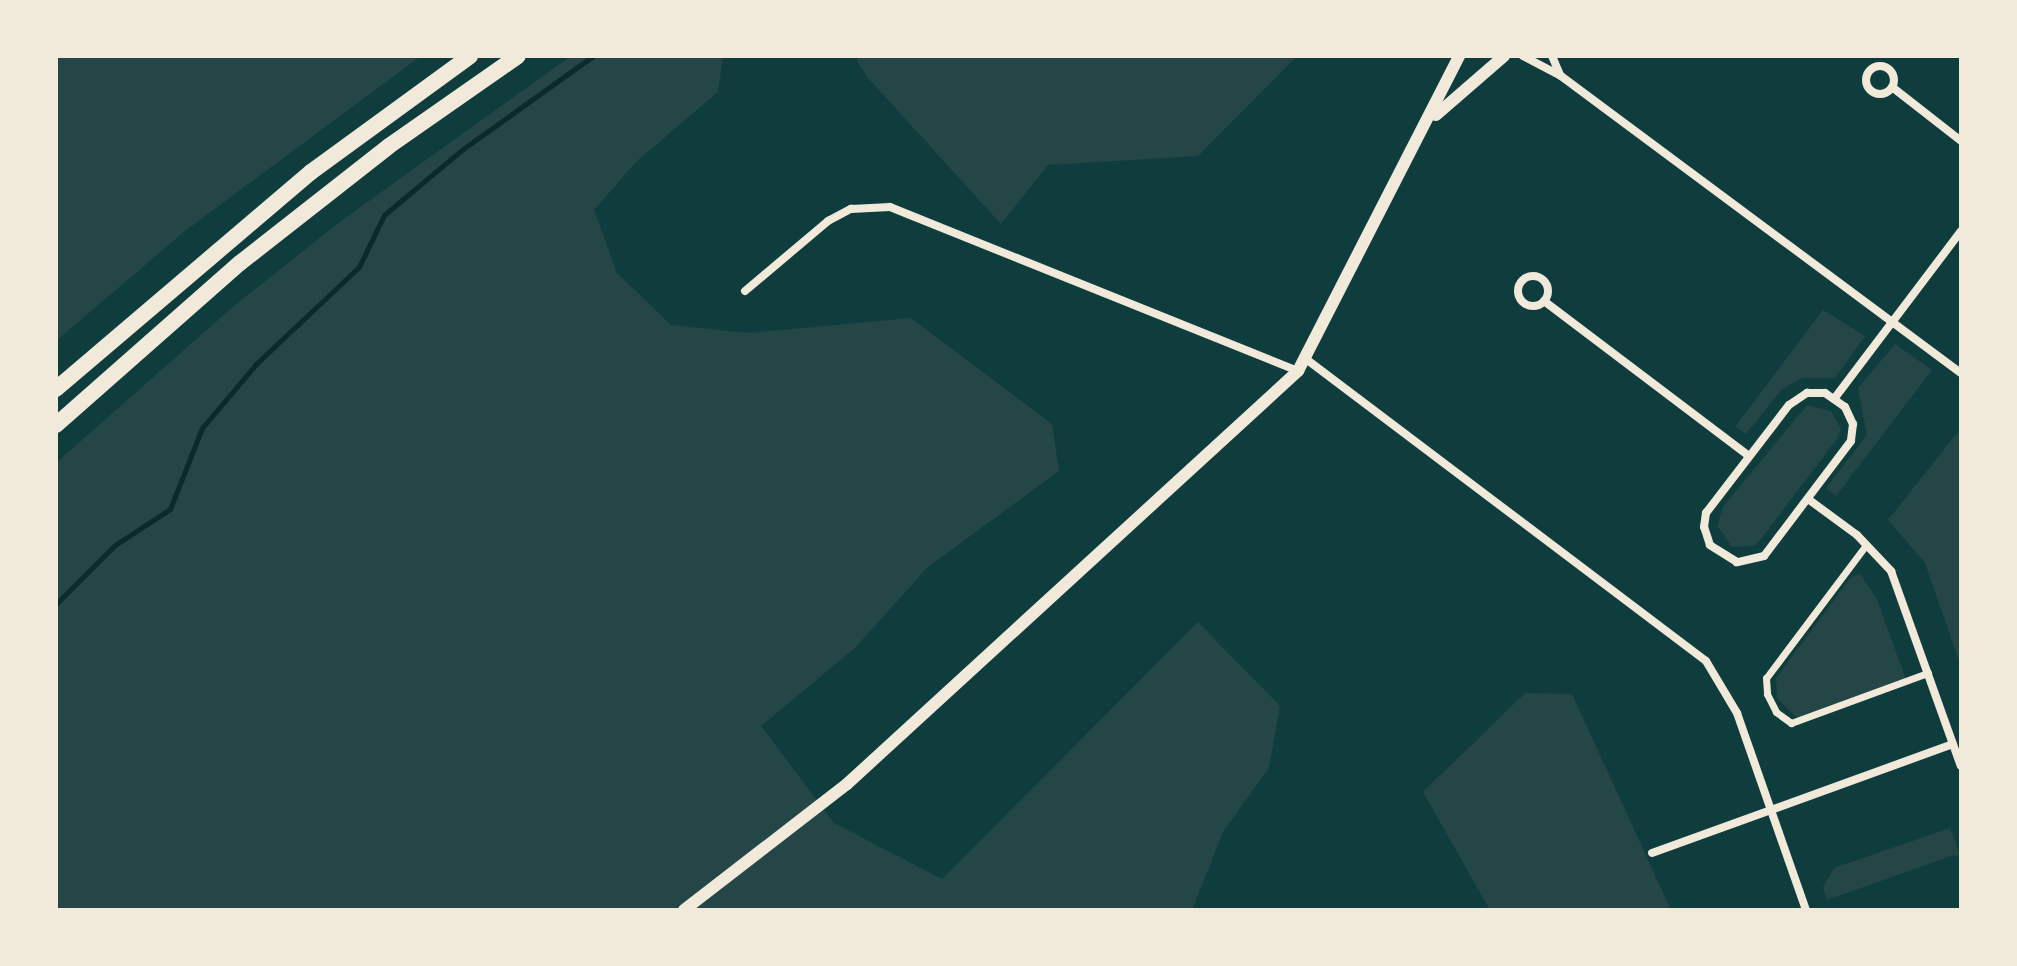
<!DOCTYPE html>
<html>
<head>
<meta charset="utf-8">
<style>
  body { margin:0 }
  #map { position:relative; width:2017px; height:966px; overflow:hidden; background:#0f3d3e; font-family:"Open Sans",sans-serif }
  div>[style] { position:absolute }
  .green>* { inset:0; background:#244646 }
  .stream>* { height:5px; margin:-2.5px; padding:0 2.5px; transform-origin:2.5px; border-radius:2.5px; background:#0a2a2b }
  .pedestrian>* { height:7px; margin:-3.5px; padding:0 3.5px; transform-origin:3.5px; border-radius:3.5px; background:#f1e9da }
  .minor>* { height:8px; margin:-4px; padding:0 4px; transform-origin:4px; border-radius:4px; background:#f1e9da }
  .minor>.ring { margin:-4px; padding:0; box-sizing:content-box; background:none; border:8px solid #f1e9da; border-radius:50% }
  .tertiary>* { height:12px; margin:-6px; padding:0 6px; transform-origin:6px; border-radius:6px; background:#f1e9da }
  .primary>* { height:16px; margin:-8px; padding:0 8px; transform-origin:8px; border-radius:8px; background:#f1e9da }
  span { translate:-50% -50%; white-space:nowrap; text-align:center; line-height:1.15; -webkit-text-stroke:8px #f1e9da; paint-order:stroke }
  .frame { position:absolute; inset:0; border:58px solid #f1e9da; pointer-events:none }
</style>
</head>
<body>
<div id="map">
  <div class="green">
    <i style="clip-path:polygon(56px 56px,421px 56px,185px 231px,56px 341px)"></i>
    <i style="clip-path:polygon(571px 56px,723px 56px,718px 92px,637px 161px,594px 210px,617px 273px,671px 325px,749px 333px,911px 318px,1052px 424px,1059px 471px,928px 567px,855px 648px,761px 726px,834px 823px,942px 879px,1198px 622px,1280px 706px,1269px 768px,1223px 832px,1192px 910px,56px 910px,56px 463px,235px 305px,341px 221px)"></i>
    <i style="clip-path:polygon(859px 56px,1297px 56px,1198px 156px,1048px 165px,1001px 224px,868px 78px,857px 61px)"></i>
    <i style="clip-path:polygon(1823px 310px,1865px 336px,1835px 378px,1803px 378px,1782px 389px,1746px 434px,1735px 427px)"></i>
    <i style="clip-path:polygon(1895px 344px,1932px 370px,1836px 496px,1826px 488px,1867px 435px,1858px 388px)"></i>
    <i style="clip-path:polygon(1807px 405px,1831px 411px,1841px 429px,1837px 439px,1761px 539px,1754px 546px,1732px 547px,1717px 526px,1723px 507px)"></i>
    <i style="clip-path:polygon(1961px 428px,1961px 667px,1925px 563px,1888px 520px)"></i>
    <i style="clip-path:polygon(1860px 574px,1877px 599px,1906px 679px,1797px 718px,1777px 698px,1776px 678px,1851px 577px)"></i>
    <i style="clip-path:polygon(1525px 693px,1572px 694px,1671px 910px,1490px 910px,1423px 792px)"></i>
    <i style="clip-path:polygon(1950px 828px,1961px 857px,1954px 855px,1827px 900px,1823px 887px,1834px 868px)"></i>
  </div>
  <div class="stream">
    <i style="left:56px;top:604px;width:83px;rotate:-45deg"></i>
    <i style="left:115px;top:545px;width:66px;rotate:-33.2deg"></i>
    <i style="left:170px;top:509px;width:87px;rotate:-68.4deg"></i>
    <i style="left:202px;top:428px;width:84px;rotate:-49.8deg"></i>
    <i style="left:256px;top:364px;width:141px;rotate:-43.3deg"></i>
    <i style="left:359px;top:267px;width:58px;rotate:-64.3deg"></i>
    <i style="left:384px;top:215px;width:103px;rotate:-39.9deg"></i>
    <i style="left:463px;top:149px;width:160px;rotate:-35.6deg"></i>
  </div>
  <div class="pedestrian">
    <i style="left:1866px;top:545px;width:166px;rotate:126.9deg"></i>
    <i style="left:1766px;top:678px;width:16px;rotate:86deg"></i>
    <i style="left:1767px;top:694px;width:20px;rotate:63deg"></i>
    <i style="left:1776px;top:712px;width:19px;rotate:36deg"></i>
    <i style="left:1791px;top:723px;width:146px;rotate:-20.1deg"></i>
  </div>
  <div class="minor">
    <i style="left:1523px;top:56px;width:43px;rotate:27.8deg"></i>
    <i style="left:1561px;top:76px;width:498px;rotate:36.6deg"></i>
    <i style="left:1552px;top:56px;width:21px;rotate:67deg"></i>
    <i class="ring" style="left:1866px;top:66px;width:20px;height:20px"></i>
    <i style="left:1892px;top:87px;width:88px;rotate:38deg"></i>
    <i class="ring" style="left:1518px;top:276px;width:22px;height:22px"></i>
    <i style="left:745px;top:291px;width:109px;rotate:-40.1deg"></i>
    <i style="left:828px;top:221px;width:26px;rotate:-28deg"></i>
    <i style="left:851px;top:209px;width:39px;rotate:-3deg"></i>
    <i style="left:890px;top:207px;width:440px;rotate:21.9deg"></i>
    <i style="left:1544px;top:301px;width:257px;rotate:37.1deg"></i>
    <i style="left:1306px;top:359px;width:501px;rotate:37.05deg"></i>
    <i style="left:1706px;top:661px;width:61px;rotate:59.2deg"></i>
    <i style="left:1737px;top:713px;width:209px;rotate:70.7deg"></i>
    <i style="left:1807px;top:393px;width:18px"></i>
    <i style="left:1825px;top:393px;width:24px;rotate:35deg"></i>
    <i style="left:1845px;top:407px;width:19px;rotate:65deg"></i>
    <i style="left:1853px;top:424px;width:17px;rotate:97deg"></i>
    <i style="left:1851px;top:441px;width:144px;rotate:127.1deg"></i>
    <i style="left:1764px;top:556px;width:28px;rotate:167deg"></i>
    <i style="left:1737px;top:562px;width:32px;rotate:-148deg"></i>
    <i style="left:1710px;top:545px;width:19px;rotate:-108deg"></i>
    <i style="left:1704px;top:527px;width:14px;rotate:-82deg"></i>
    <i style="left:1706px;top:513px;width:136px;rotate:-52.5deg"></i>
    <i style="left:1789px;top:405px;width:22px;rotate:-34deg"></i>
    <i style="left:1834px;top:399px;width:211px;rotate:-52.9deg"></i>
    <i style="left:1808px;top:499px;width:61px;rotate:36.3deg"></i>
    <i style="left:1857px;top:535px;width:50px;rotate:46.6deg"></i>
    <i style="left:1891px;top:571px;width:207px;rotate:70.3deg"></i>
    <i style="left:1652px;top:853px;width:320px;rotate:-19.9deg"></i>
  </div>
  <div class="tertiary">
    <i style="left:1436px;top:115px;width:90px;rotate:-40.9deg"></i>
    <i style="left:684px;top:910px;width:206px;rotate:-37.7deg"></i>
    <i style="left:847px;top:784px;width:612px;rotate:-42.48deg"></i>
    <i style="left:1298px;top:371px;width:354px;rotate:-62.9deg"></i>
  </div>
  <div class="primary">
    <i style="left:56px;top:389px;width:335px;rotate:-40.4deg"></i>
    <i style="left:311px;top:172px;width:197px;rotate:-36.1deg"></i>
    <i style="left:56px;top:425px;width:245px;rotate:-41.4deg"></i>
    <i style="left:240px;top:263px;width:189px;rotate:-38.1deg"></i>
    <i style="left:389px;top:146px;width:157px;rotate:-34.9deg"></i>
  </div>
  <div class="frame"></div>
</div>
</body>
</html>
